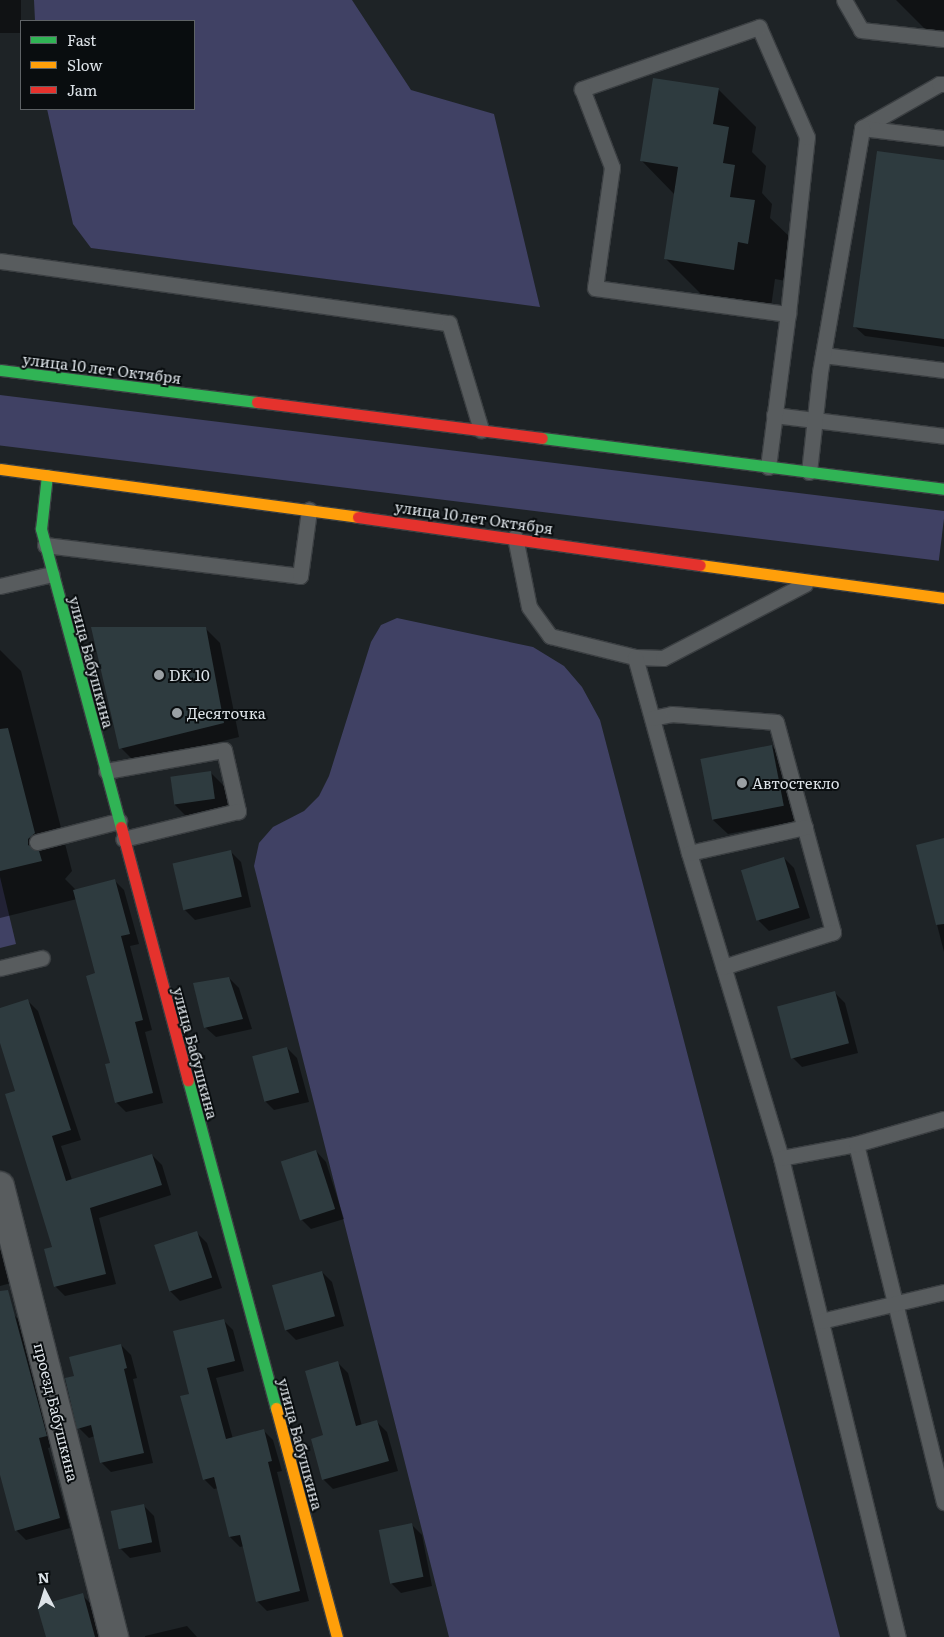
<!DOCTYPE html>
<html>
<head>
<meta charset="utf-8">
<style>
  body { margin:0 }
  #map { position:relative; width:944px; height:1637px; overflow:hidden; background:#1e2326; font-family:Literata,serif }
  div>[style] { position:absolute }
  .green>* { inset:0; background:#404164; transform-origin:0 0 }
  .shadow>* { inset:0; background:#0007; transform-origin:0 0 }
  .building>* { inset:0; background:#2e3b3f; transform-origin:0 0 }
  .roads { filter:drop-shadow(1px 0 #3b3f42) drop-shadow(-1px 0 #3b3f42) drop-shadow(0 1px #3b3f42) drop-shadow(0 -1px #3b3f42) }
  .lane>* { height:15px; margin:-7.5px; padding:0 7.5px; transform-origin:7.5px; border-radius:7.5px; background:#585c5e }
  .street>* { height:28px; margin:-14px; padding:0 14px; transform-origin:14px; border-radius:14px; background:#585c5e }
  .fast>* { height:11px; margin:-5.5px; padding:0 5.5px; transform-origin:5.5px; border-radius:5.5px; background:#30b455 }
  .slow>* { height:11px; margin:-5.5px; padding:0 5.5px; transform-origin:5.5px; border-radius:5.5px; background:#ff9f0a }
  .jam>* { height:11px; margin:-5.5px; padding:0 5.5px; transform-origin:5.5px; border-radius:5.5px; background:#e5322d }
  .dots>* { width:14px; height:14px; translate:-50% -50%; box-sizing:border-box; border:2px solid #090d0f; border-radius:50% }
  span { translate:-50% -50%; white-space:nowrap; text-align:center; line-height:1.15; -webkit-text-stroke:4px #090d0f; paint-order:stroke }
  .street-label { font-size:15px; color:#dde3e8 }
  .poi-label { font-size:15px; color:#dde3e8 }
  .left { translate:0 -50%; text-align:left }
  .legend { position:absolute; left:20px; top:20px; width:175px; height:90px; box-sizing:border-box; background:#090d0f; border:1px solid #5e6366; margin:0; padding:6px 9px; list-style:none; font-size:15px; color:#dde3e8 }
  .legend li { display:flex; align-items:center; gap:10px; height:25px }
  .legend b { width:25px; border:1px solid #5e6366 }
  .north { position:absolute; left:20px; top:1567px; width:50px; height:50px; -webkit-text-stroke:4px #090d0f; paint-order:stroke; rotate:355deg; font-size:14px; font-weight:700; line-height:20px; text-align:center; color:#dde3e8 }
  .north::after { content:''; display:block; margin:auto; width:18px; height:22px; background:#dde3e8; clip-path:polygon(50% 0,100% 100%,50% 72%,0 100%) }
</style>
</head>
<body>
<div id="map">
  <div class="green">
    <i style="clip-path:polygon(34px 0,352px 0,411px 90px,494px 114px,540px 307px,91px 248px,73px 224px,47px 109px,194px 109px,194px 21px,35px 21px)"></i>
    <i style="left:0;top:395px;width:952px;height:50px;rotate:7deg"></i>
    <i style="clip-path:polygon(397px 618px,533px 647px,564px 666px,582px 687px,600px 720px,840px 1637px,449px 1637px,254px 866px,259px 843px,273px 827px,304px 811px,319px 796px,329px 776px,371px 642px,381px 625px)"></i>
    <i style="clip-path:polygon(0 877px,16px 944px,0 948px)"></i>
  </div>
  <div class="shadow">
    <i style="left:0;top:0;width:21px;height:33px"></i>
    <i style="clip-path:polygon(896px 0,944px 0,944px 33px,927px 31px)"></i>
    <i style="clip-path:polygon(718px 89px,756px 127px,752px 152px,766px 166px,762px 193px,772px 204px,770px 218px,792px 239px,786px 281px,775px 279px,771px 307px,703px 296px,666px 259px,675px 195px,641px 160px)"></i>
    <i style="clip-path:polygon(944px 161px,944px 347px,865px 336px,854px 326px)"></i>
    <i style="clip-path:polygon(205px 628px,220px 643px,239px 737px,136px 763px,121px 748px)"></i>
    <i style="clip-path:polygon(0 650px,21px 671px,72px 871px,65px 879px,76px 890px,114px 880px,124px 890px,139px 944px,130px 946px,152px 1030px,145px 1032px,163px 1103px,126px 1112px,116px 1102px,97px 974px,77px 899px,0 918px)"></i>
    <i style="clip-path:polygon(772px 746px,787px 761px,798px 821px,728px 834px,713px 820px)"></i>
    <i style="clip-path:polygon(210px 772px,225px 787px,229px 814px,190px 820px,175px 805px,171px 778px)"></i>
    <i style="clip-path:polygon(944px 839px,944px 952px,917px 846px)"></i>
    <i style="clip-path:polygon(231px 852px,241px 862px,251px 907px,195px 920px,185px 910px,174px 865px)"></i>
    <i style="clip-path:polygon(784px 858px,794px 868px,810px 918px,769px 931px,759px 921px)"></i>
    <i style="clip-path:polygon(229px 978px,239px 988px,252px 1029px,216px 1037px,205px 1027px)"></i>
    <i style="clip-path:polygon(835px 993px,845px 1003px,858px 1053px,802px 1067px,792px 1057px)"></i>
    <i style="clip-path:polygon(28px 1001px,38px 1011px,81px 1140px,61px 1146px,72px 1180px,152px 1155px,162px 1165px,171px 1195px,99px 1218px,116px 1284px,65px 1296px,55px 1286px,54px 1248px,17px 1092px,0 1039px,0 1010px)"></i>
    <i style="clip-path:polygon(287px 1048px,297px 1058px,309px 1102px,274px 1110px,264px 1100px)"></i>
    <i style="clip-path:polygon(316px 1151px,326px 1162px,344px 1219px,311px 1229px,301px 1219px)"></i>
    <i style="clip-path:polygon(197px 1233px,207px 1243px,222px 1288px,180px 1301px,170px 1291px)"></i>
    <i style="clip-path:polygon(0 1246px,11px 1283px,0 1286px)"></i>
    <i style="clip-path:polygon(322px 1272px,332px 1282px,344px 1326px,296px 1340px,286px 1330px)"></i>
    <i style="clip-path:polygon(14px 1315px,24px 1325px,56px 1446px,48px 1448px,70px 1528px,26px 1540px,16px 1530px,0 1468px,0 1319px)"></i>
    <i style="clip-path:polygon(223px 1320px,233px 1330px,244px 1371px,216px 1378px,233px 1439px,263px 1430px,273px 1440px,282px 1471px,277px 1472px,309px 1601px,267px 1611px,257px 1601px,244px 1546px,240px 1547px,230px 1537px,218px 1488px,214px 1489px,204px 1479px,190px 1395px)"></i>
    <i style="clip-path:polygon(121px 1345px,131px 1355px,137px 1378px,133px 1379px,153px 1463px,111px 1472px,101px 1462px,95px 1436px,89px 1438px,79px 1428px,75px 1377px)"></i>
    <i style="clip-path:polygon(338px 1363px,348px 1373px,362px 1426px,377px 1422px,387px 1432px,398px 1471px,333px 1489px,323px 1479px,325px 1436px)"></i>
    <i style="clip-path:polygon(144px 1506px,154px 1516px,161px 1552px,130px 1558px,120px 1548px)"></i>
    <i style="clip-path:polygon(412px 1525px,422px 1535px,432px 1586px,401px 1593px,391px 1583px)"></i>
    <i style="clip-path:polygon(82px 1595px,92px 1605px,101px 1637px,47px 1637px)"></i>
    <i style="clip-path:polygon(187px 1626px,197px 1637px,145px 1637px,145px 1636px)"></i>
  </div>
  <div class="building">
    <i style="clip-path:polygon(653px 78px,719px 88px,713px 124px,729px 127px,723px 163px,735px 165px,730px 197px,755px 200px,748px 244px,738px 242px,734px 270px,664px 259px,678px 167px,640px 161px)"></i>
    <i style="clip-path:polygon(877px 151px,944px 160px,944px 339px,853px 327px)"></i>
    <i style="clip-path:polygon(91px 627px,206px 627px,224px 723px,119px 749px)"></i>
    <i style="clip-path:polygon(8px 728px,35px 833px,28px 839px,28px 845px,39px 851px,42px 861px,0 871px,0 729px)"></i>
    <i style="left:772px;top:745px;width:62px;height:73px;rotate:79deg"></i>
    <i style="left:211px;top:771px;width:28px;height:41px;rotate:82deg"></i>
    <i style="clip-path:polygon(944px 838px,944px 924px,936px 925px,916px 845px)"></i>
    <i style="left:231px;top:850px;width:48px;height:60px;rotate:77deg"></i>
    <i style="left:784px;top:857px;width:53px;height:45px;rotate:73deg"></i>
    <i style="clip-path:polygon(115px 879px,130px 934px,121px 936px,143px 1020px,135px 1022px,153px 1093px,115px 1103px,105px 1064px,110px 1063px,86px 976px,95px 973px,73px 890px)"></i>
    <i style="clip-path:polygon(229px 977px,243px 1019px,204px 1028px,193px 983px)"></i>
    <i style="left:835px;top:991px;width:54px;height:60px;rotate:75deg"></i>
    <i style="clip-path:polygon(28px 999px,71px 1130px,52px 1136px,66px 1181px,152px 1154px,162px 1185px,90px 1208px,106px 1274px,54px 1287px,44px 1249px,52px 1247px,5px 1094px,15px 1091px,0 1043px,0 1008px)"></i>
    <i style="left:287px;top:1047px;width:47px;height:36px;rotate:75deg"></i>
    <i style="left:316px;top:1150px;width:62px;height:37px;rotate:72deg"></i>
    <i style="left:197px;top:1231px;width:49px;height:45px;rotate:72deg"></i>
    <i style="left:322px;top:1271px;width:47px;height:52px;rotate:74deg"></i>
    <i style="clip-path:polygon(8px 1290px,47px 1436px,39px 1438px,60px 1518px,15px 1531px,0 1475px,0 1291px)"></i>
    <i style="clip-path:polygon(224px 1319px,235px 1361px,207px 1368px,226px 1439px,264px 1429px,272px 1461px,268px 1462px,300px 1591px,256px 1602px,240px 1535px,229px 1537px,214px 1477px,203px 1480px,180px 1396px,189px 1394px,173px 1331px)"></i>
    <i style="clip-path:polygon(121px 1344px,127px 1368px,124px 1369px,144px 1453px,100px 1463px,91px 1425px,77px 1429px,65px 1378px,74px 1376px,69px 1357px)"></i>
    <i style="clip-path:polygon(338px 1361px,356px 1426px,377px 1420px,389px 1461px,322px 1480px,311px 1439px,323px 1435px,305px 1371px)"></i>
    <i style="left:144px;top:1504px;width:39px;height:34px;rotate:78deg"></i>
    <i style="left:412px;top:1523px;width:55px;height:34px;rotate:78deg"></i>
    <i style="clip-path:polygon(83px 1593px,95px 1637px,46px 1637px,37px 1606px)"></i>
  </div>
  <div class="roads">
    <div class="lane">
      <i style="left:844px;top:0;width:34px;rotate:60deg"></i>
      <i style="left:861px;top:30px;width:83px;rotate:6.2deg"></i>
      <i style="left:862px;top:128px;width:89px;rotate:-29.7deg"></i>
      <i style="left:939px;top:84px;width:5px"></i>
      <i style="left:862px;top:128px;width:83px;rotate:7deg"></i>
      <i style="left:0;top:261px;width:453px;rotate:7.9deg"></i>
      <i style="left:449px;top:323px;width:112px;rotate:73.3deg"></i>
      <i style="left:823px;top:355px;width:122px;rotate:7.1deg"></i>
      <i style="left:774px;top:415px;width:171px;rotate:7deg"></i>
      <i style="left:768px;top:467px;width:154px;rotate:-82.6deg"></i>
      <i style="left:788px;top:314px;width:178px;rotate:-83.9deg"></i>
      <i style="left:807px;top:137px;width:120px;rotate:-113.6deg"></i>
      <i style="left:759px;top:27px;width:188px;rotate:160.7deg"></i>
      <i style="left:582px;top:89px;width:84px;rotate:69deg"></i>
      <i style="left:612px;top:167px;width:122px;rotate:98deg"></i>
      <i style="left:595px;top:288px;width:195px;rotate:7.7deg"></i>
      <i style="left:809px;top:472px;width:101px;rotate:-83.7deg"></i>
      <i style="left:820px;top:372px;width:248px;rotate:-80.2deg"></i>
      <i style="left:515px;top:537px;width:71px;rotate:78.7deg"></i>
      <i style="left:529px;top:607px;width:36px;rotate:54deg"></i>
      <i style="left:550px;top:636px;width:88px;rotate:13.9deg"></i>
      <i style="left:635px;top:657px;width:28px;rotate:2deg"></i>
      <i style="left:663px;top:658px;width:160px;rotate:-27.5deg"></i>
      <i style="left:45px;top:545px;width:257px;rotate:6.9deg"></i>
      <i style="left:300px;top:576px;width:67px;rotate:-82.2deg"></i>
      <i style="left:0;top:586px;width:53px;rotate:-13deg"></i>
      <i style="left:635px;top:657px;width:203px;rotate:74.6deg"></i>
      <i style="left:689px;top:853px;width:319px;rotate:73.2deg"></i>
      <i style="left:781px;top:1158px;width:493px;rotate:76.3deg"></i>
      <i style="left:652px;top:718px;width:20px;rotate:-11deg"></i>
      <i style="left:672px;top:714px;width:104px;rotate:4.4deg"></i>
      <i style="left:776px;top:722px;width:218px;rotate:74.8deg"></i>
      <i style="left:833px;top:932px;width:115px;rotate:162.3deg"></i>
      <i style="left:106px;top:771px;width:120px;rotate:-10.1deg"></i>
      <i style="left:224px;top:750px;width:63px;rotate:77.1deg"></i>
      <i style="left:238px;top:811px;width:118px;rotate:166.3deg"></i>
      <i style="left:37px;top:842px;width:85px;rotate:-14.4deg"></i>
      <i style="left:689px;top:853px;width:119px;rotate:-12.6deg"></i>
      <i style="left:0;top:968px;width:43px;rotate:-13.4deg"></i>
      <i style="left:856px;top:1144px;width:369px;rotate:76.2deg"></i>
      <i style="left:781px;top:1158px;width:76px;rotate:-10.6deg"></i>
      <i style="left:856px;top:1144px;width:91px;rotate:-15.9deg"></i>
      <i style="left:821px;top:1321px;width:126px;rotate:-13.3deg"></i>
    </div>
    <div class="street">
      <i style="left:0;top:1186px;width:465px;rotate:75.8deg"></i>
    </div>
    <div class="fast">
      <i style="left:0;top:370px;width:259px;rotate:7.1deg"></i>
      <i style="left:542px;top:438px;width:405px;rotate:7.2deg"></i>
      <i style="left:47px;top:475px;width:54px;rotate:96.3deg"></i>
      <i style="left:41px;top:529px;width:309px;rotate:75deg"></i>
      <i style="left:188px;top:1080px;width:340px;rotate:75deg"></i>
    </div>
    <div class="slow">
      <i style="left:0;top:469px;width:361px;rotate:7.6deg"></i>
      <i style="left:700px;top:565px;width:246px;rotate:7.7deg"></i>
      <i style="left:276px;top:1408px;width:237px;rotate:75.1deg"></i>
    </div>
    <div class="jam">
      <i style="left:257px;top:402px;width:287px;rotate:7.2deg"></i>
      <i style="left:358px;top:517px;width:345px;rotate:8deg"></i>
      <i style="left:121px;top:827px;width:262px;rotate:75.2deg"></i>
    </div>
  </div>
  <div class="dots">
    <i style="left:159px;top:675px;background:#9aa0a4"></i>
    <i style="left:177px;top:713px;background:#9aa0a4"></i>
    <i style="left:742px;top:783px;background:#9aa0a4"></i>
  </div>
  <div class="street-label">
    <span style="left:102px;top:368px;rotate:7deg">улица 10 лет Октября</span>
    <span style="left:474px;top:517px;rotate:8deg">улица 10 лет Октября</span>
    <span style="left:92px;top:662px;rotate:75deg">улица Бабушкина</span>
    <span style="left:196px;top:1053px;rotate:75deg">улица Бабушкина</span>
    <span style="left:57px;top:1412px;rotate:76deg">проезд Бабушкина</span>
    <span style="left:301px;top:1444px;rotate:75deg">улица Бабушкина</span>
  </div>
  <div class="poi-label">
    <span class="left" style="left:169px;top:675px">DK 10</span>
    <span class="left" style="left:187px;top:713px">Десяточка</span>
    <span class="left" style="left:752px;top:783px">Автостекло</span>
  </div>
  <ul class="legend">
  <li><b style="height:6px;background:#30b455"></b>Fast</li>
  <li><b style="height:6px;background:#ff9f0a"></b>Slow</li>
  <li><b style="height:6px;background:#e5322d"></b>Jam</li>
  </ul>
  <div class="north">N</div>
</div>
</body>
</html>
